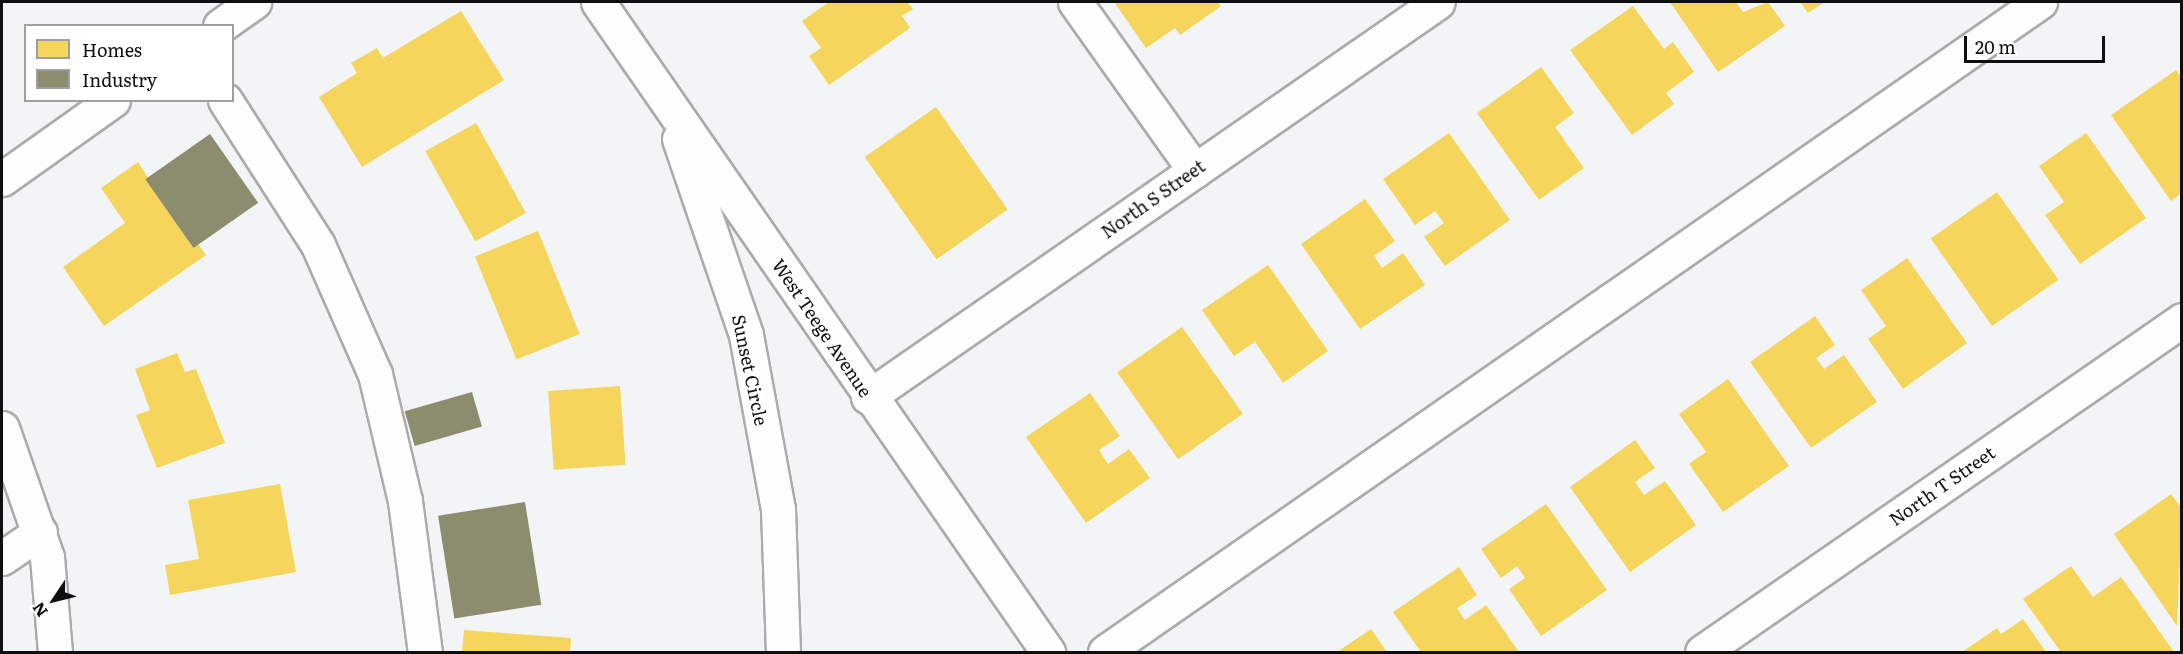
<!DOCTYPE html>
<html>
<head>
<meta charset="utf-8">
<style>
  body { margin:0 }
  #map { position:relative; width:2183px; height:654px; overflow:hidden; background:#f3f4f5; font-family:Literata,serif }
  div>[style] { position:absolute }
  .homes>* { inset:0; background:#f6d55c; transform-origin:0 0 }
  .industry>* { inset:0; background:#8c8c6e; transform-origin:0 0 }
  .roads { filter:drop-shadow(2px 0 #ababac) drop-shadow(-2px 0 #ababac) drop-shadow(0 2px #ababac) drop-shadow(0 -2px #ababac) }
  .minor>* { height:33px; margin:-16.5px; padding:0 16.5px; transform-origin:16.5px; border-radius:16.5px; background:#fdfdfe }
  span { translate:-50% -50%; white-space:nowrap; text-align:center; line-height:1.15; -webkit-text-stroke:6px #fff; paint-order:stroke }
  .street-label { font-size:18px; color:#0e0f10 }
  .frame { position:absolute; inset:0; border:3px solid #0e0f10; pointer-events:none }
  .legend { position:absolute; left:24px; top:24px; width:210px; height:78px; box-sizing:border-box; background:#fff; border:2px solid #9f9f9f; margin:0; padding:8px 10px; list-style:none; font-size:18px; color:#0e0f10 }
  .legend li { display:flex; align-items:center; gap:12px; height:30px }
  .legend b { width:30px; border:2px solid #9f9f9f }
  .north { position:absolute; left:24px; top:570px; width:60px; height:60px; -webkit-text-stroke:4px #fff; paint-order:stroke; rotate:235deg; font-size:16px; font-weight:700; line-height:24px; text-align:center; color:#0e0f10 }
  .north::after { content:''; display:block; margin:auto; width:21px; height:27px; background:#0e0f10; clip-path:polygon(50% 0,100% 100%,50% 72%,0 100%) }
  .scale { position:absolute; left:1964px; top:36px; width:141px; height:27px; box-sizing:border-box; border:3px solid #0e0f10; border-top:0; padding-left:8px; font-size:18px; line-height:21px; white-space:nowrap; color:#0e0f10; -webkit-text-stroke:4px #fff; paint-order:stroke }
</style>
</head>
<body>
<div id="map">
  <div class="homes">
    <i style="clip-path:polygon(829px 2px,907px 2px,913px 9px,902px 16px,910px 28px,829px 85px,809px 56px,821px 48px,802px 21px)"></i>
    <i style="clip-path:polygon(1114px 2px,1218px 2px,1221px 6px,1180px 35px,1175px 28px,1146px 48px)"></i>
    <i style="clip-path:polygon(1670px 2px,1736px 2px,1743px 12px,1768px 2px,1785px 26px,1718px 72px)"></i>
    <i style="clip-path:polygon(1800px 2px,1825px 2px,1808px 13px)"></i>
    <i style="clip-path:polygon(1633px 6px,1664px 49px,1673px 42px,1694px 72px,1666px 93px,1674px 104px,1632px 135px,1570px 50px)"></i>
    <i style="clip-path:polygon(461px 11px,504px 80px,362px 167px,319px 97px,357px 73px,351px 63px,377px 48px,383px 58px)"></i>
    <i style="clip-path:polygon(1541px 67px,1574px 113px,1555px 127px,1584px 168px,1539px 200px,1477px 113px)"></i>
    <i style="clip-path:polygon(2176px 70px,2182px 78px,2182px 193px,2171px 201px,2111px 115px)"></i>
    <i style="left:936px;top:107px;width:125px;height:87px;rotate:55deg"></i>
    <i style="left:476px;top:123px;width:103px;height:58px;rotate:61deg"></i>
    <i style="clip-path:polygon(1449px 133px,1510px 220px,1445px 266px,1424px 237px,1444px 223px,1435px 211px,1415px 225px,1383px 179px)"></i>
    <i style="clip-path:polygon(2086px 133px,2146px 218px,2080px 264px,2045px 215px,2064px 202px,2039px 166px)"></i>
    <i style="clip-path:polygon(138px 162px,193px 248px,198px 244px,206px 255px,104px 326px,63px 267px,125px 223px,101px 188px)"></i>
    <i style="left:1997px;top:192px;width:107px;height:81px;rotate:55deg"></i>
    <i style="clip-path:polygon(1365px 199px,1395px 241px,1374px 256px,1382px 268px,1403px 253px,1425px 285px,1360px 329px,1301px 244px)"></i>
    <i style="left:538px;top:231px;width:111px;height:68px;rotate:68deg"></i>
    <i style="clip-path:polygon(1907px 258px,1967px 343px,1903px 389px,1868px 339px,1886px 326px,1861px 290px)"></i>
    <i style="clip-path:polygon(1268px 265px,1328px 351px,1283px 383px,1255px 342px,1234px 356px,1202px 310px)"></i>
    <i style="clip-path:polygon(1815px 316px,1835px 345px,1816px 358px,1824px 369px,1844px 355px,1877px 402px,1811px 448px,1750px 362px)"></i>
    <i style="left:1182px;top:327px;width:106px;height:79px;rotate:55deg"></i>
    <i style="clip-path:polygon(177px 353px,185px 372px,196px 369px,225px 443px,157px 468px,136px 415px,150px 410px,135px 369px)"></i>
    <i style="clip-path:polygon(1728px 379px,1789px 466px,1723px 512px,1689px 464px,1706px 452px,1679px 414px)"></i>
    <i style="left:620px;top:386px;width:79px;height:72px;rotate:86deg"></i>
    <i style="clip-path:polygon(1090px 393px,1120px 436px,1099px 450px,1108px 464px,1129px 449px,1150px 478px,1086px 523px,1026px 437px)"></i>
    <i style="clip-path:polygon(1635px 440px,1655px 468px,1635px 482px,1644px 495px,1665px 481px,1696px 525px,1630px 572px,1570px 487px)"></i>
    <i style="clip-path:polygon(280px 484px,296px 572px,170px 595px,165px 565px,199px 559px,188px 500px)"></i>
    <i style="clip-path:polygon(2171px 494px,2182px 509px,2177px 626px,2114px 534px)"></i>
    <i style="clip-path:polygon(1546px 504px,1607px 590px,1541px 636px,1509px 589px,1525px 578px,1517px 566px,1501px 578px,1481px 549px)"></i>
    <i style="clip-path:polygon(2071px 566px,2093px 597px,2121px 577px,2174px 652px,2061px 652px,2023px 599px)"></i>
    <i style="clip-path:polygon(1459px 567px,1477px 595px,1457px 608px,1465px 620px,1486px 605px,1519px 652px,1421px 652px,1393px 612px)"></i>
    <i style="clip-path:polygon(2023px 619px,2046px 652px,1962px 652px,1997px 628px,2001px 634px)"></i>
    <i style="clip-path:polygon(1371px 629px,1387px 652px,1337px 652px)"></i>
    <i style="clip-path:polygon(464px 630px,571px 638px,570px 652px,462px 652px)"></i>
  </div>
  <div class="industry">
    <i style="left:210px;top:134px;width:84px;height:79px;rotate:55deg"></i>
    <i style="left:472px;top:392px;width:36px;height:70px;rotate:74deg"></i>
    <i style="left:525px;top:502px;width:104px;height:88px;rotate:81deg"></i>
  </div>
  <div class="roads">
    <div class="minor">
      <i style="left:598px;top:2px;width:791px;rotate:55.3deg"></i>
      <i style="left:1075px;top:2px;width:207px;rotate:54.6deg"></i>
      <i style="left:220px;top:26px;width:42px;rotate:-35.2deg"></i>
      <i style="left:225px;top:100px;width:172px;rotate:57.3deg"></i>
      <i style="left:318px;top:245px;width:141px;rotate:66.2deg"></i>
      <i style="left:375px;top:374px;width:130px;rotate:76.7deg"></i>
      <i style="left:405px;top:501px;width:152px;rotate:82.5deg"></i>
      <i style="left:679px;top:139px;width:207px;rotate:71.1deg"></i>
      <i style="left:746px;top:335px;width:177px;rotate:79.6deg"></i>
      <i style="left:778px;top:509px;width:143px;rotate:88deg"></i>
      <i style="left:2px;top:179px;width:136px;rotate:-35.4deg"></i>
      <i style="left:868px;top:397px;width:693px;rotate:-34.72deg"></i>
      <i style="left:2px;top:428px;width:137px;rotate:70.8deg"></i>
      <i style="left:47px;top:557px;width:95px;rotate:85.2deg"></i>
      <i style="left:2px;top:558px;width:46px;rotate:-34.4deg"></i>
      <i style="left:1105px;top:652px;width:1139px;rotate:-34.81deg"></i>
      <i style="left:1702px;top:652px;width:584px;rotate:-34.67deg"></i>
    </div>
  </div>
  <div class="street-label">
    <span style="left:1153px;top:199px;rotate:-35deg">North S Street</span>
    <span style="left:822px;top:328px;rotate:56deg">West Teege Avenue</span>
    <span style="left:750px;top:370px;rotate:78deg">Sunset Circle</span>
    <span style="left:1942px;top:486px;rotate:-35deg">North T Street</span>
  </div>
  <div class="frame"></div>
  <ul class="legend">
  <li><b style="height:16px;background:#f6d55c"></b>Homes</li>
  <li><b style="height:16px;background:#8c8c6e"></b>Industry</li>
  </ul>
  <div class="north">N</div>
  <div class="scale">20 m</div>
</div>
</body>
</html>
